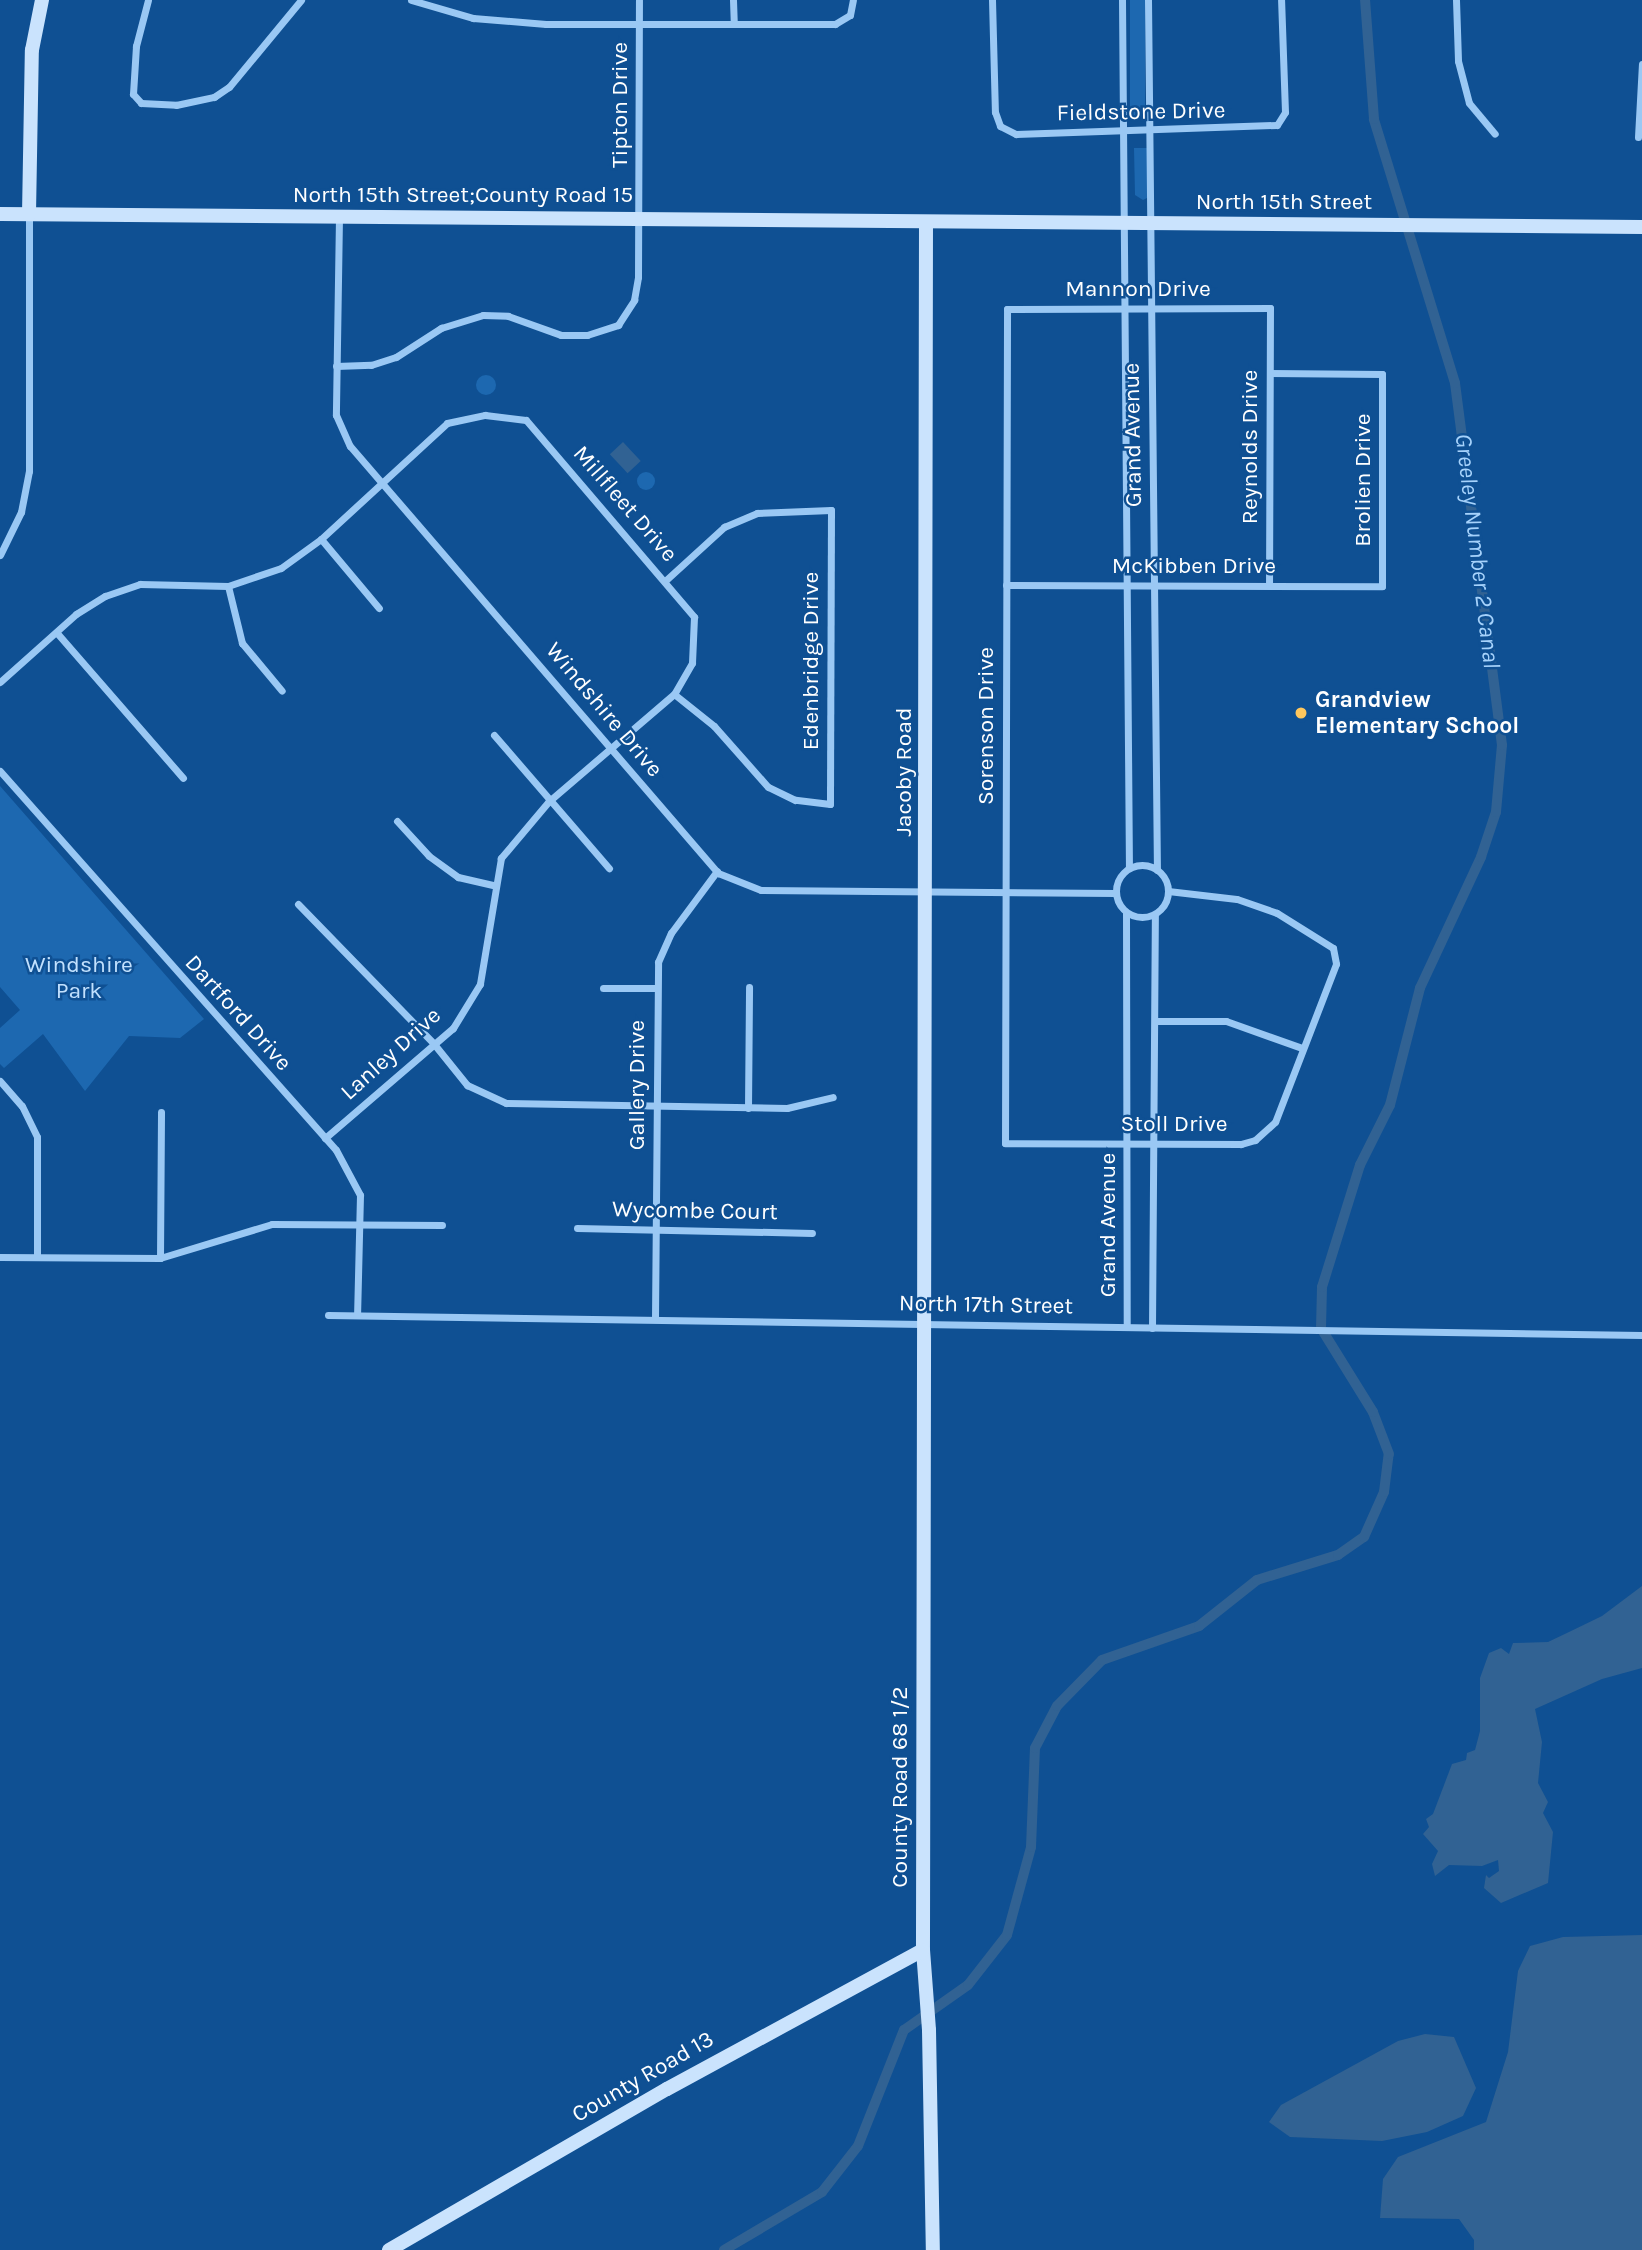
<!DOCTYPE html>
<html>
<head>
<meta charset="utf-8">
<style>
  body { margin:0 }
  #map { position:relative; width:1642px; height:2250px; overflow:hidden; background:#0f5093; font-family:Karla,sans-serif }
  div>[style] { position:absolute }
  .green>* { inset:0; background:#1d68b0; transform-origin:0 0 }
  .round { border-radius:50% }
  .water>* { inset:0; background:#316293; transform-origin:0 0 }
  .canal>* { height:10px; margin:-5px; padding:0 5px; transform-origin:5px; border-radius:5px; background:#316293 }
  .street>* { height:7px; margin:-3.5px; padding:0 3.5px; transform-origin:3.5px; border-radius:3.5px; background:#9ac8f4 }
  .street>.ring { margin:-3.5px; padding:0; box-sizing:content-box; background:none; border:7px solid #9ac8f4; border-radius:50% }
  .secondary>* { height:14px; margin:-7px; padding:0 7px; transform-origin:7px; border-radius:7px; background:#cae3fd }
  .dots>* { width:19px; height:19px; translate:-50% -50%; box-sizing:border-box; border:4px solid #0f5093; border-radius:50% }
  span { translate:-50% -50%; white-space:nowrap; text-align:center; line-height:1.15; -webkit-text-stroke:5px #0f5093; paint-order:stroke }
  .street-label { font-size:23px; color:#fff }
  .poi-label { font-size:23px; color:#fff; font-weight:700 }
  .left { translate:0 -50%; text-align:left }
  .park-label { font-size:23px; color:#c2e1fe }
  .water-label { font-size:24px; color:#a6d2fb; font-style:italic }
</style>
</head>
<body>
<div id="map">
  <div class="green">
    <i style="left:1130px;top:0;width:15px;height:118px"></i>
    <i style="clip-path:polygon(1134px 148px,1148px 148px,1147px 198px,1143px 200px,1135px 195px)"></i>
    <i class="round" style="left:476px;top:375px;width:20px;height:20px"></i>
    <i class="round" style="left:637px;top:472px;width:18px;height:18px"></i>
    <i style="clip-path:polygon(0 786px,204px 1019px,180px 1038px,129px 1036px,85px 1091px,43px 1034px,4px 1068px,0 1064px,0 1028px,20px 1010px,0 987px)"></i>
  </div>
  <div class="water">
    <i style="left:623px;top:442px;width:26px;height:18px;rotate:47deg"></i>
    <i style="clip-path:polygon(1642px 1586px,1642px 1668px,1602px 1679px,1535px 1709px,1542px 1742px,1538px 1783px,1548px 1802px,1543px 1813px,1553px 1832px,1548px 1883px,1501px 1903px,1484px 1888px,1486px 1875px,1489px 1878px,1499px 1871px,1498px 1860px,1482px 1866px,1449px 1865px,1435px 1876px,1432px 1864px,1438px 1851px,1423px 1834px,1429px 1827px,1426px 1819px,1433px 1814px,1452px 1764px,1466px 1760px,1467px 1753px,1475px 1750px,1480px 1731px,1480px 1678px,1489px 1653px,1501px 1648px,1509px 1654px,1513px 1643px,1548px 1642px,1569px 1632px,1602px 1616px)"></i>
    <i style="clip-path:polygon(1642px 1935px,1642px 2250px,1474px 2250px,1474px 2240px,1459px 2219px,1380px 2218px,1383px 2179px,1398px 2157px,1486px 2122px,1508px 2052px,1518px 1971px,1530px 1946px,1563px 1937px)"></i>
    <i style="clip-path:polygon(1425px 2034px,1454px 2037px,1476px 2088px,1463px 2116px,1427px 2132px,1382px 2141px,1290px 2137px,1269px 2122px,1281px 2105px,1398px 2041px)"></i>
  </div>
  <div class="canal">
    <i style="left:724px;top:2250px;width:114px;rotate:-30.6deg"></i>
    <i style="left:822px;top:2192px;width:58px;rotate:-52deg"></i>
    <i style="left:858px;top:2146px;width:125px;rotate:-68.4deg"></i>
    <i style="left:904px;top:2030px;width:78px;rotate:-35.1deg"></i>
    <i style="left:968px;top:1985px;width:63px;rotate:-52deg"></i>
    <i style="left:1007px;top:1935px;width:91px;rotate:-74.7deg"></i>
    <i style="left:1031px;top:1847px;width:99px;rotate:-87.7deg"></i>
    <i style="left:1035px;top:1748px;width:47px;rotate:-62.4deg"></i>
    <i style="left:1057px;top:1706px;width:64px;rotate:-45.6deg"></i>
    <i style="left:1102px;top:1660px;width:103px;rotate:-19.3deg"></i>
    <i style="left:1199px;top:1626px;width:74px;rotate:-38.4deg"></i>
    <i style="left:1257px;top:1580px;width:85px;rotate:-17.2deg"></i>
    <i style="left:1338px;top:1555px;width:32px;rotate:-35deg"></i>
    <i style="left:1364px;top:1537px;width:49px;rotate:-66deg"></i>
    <i style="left:1384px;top:1492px;width:38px;rotate:-83deg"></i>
    <i style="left:1389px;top:1454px;width:45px;rotate:-110.9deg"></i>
    <i style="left:1373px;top:1412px;width:99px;rotate:-121.8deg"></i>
    <i style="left:1321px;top:1328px;width:41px;rotate:-88.6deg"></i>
    <i style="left:1322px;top:1287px;width:128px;rotate:-72.7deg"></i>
    <i style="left:1360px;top:1165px;width:67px;rotate:-63.4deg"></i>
    <i style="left:1390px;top:1105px;width:121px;rotate:-75.6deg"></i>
    <i style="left:1420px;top:988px;width:145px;rotate:-65deg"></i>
    <i style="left:1481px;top:857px;width:47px;rotate:-71.6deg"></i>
    <i style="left:1496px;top:812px;width:67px;rotate:-84.9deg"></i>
    <i style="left:1502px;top:745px;width:365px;rotate:-97.4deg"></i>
    <i style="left:1455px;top:383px;width:276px;rotate:-107.1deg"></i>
    <i style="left:1374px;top:119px;width:119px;rotate:-94.3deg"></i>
  </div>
  <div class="street">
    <i style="left:148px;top:0;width:48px;rotate:104.6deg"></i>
    <i style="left:136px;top:46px;width:48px;rotate:93.6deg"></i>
    <i style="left:133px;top:94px;width:12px;rotate:48deg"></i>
    <i style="left:141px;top:103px;width:35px;rotate:3deg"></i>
    <i style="left:176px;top:105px;width:39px;rotate:-12deg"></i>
    <i style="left:214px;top:97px;width:18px;rotate:-34deg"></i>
    <i style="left:229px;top:87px;width:113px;rotate:-50.4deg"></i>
    <i style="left:411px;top:0;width:65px;rotate:16.2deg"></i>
    <i style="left:473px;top:18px;width:73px;rotate:4.7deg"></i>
    <i style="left:546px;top:24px;width:289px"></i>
    <i style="left:835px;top:24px;width:17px;rotate:-31deg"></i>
    <i style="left:850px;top:15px;width:15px;rotate:-79deg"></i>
    <i style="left:733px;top:0;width:24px;rotate:88deg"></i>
    <i style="left:992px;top:0;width:112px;rotate:88.5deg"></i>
    <i style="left:995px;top:112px;width:15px;rotate:70deg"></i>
    <i style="left:1000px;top:126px;width:18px;rotate:27deg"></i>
    <i style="left:1016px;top:134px;width:261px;rotate:-2deg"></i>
    <i style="left:1277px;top:125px;width:15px;rotate:-58deg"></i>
    <i style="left:1285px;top:112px;width:112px;rotate:-92deg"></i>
    <i style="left:1122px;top:0;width:868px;rotate:89.54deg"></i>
    <i style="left:1148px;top:0;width:870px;rotate:89.41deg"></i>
    <i style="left:1456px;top:0;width:61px;rotate:88.1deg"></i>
    <i style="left:1458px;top:61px;width:43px;rotate:75.3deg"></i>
    <i style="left:1469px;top:103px;width:40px;rotate:50deg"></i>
    <i style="left:1638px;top:137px;width:73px;rotate:-86.9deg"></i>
    <i style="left:339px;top:217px;width:198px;rotate:90.9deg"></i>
    <i style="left:336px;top:415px;width:34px;rotate:66deg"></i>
    <i style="left:350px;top:446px;width:564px;rotate:49.24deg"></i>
    <i style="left:718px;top:873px;width:46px;rotate:21.6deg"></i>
    <i style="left:761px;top:890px;width:354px;rotate:0.5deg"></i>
    <i style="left:336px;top:366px;width:35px;rotate:-2deg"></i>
    <i style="left:371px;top:365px;width:26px;rotate:-18deg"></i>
    <i style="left:396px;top:357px;width:54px;rotate:-32.8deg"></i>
    <i style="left:441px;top:328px;width:44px;rotate:-17.2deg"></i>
    <i style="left:483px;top:315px;width:25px;rotate:2deg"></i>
    <i style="left:508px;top:316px;width:56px;rotate:19.7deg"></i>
    <i style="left:561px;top:335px;width:26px"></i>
    <i style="left:587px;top:335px;width:33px;rotate:-18deg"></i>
    <i style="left:618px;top:325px;width:30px;rotate:-57deg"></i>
    <i style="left:634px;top:300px;width:23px;rotate:-80deg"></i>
    <i style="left:638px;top:277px;width:277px;rotate:-89.8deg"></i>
    <i style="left:321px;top:539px;width:90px;rotate:50deg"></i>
    <i style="left:0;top:555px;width:48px;rotate:-64deg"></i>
    <i style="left:21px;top:512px;width:42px;rotate:-79deg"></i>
    <i style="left:29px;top:471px;width:256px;rotate:-90deg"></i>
    <i style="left:666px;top:580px;width:79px;rotate:-42.4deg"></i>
    <i style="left:724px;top:527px;width:36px;rotate:-23deg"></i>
    <i style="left:757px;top:513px;width:74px;rotate:-2.3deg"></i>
    <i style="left:831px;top:510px;width:294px;rotate:90.2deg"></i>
    <i style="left:830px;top:804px;width:35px;rotate:-173deg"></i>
    <i style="left:795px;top:800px;width:30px;rotate:-154deg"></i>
    <i style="left:768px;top:787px;width:81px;rotate:-131.5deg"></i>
    <i style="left:714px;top:726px;width:51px;rotate:-141.3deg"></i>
    <i style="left:1006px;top:585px;width:376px;rotate:0.2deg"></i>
    <i style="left:1382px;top:586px;width:212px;rotate:-90deg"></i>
    <i style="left:1382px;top:374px;width:112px;rotate:-179.5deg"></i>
    <i style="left:228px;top:586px;width:59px;rotate:76.2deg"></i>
    <i style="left:242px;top:643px;width:62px;rotate:50.2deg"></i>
    <i style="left:57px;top:633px;width:192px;rotate:49deg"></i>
    <i style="left:0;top:682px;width:102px;rotate:-41.8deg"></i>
    <i style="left:76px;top:614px;width:34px;rotate:-32deg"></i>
    <i style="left:105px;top:596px;width:37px;rotate:-19deg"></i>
    <i style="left:140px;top:584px;width:88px;rotate:1.3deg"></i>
    <i style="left:228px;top:586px;width:56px;rotate:-18.8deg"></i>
    <i style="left:281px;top:568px;width:49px;rotate:-35.9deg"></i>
    <i style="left:321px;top:539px;width:171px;rotate:-42.6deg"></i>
    <i style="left:447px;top:423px;width:39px;rotate:-12deg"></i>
    <i style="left:485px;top:415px;width:41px;rotate:7deg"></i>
    <i style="left:526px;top:420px;width:259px;rotate:49.5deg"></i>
    <i style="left:694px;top:617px;width:46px;rotate:92.5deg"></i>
    <i style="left:692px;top:663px;width:36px;rotate:120deg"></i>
    <i style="left:674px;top:694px;width:165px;rotate:139.4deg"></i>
    <i style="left:549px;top:801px;width:75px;rotate:130.1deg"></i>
    <i style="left:501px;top:858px;width:128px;rotate:99.5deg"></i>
    <i style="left:480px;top:984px;width:52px;rotate:121.5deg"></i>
    <i style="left:453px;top:1028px;width:169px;rotate:139.3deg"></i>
    <i style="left:494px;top:735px;width:176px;rotate:49.2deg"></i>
    <i style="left:0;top:771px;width:506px;rotate:48.44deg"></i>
    <i style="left:336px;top:1150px;width:51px;rotate:61.9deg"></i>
    <i style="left:360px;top:1195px;width:120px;rotate:91.4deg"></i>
    <i style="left:397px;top:821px;width:47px;rotate:47.6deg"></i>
    <i style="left:429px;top:856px;width:36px;rotate:36deg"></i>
    <i style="left:458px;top:877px;width:39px;rotate:13deg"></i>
    <i class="ring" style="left:1116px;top:865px;width:45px;height:45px"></i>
    <i style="left:1168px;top:891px;width:69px;rotate:6.6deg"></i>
    <i style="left:1237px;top:899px;width:42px;rotate:19.3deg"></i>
    <i style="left:1277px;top:913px;width:66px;rotate:32deg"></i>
    <i style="left:1333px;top:948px;width:16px;rotate:79deg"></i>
    <i style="left:1336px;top:964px;width:169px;rotate:111.1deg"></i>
    <i style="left:1275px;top:1122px;width:27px;rotate:138deg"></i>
    <i style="left:1255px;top:1140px;width:15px;rotate:164deg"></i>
    <i style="left:1241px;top:1144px;width:236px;rotate:-179.8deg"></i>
    <i style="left:1005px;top:1143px;width:834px;rotate:-89.86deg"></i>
    <i style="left:1007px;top:309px;width:263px;rotate:-0.2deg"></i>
    <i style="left:1270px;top:308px;width:277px;rotate:90.2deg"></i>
    <i style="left:298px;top:904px;width:195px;rotate:45.8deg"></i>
    <i style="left:434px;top:1044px;width:53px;rotate:51.2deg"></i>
    <i style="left:467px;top:1085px;width:43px;rotate:24.8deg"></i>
    <i style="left:506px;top:1103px;width:281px;rotate:1deg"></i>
    <i style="left:787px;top:1108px;width:47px;rotate:-13.4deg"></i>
    <i style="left:1126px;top:913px;width:414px;rotate:89.9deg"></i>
    <i style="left:603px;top:988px;width:54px"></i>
    <i style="left:1155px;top:1021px;width:71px"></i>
    <i style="left:1226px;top:1021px;width:81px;rotate:19.6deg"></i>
    <i style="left:0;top:1081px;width:33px;rotate:49deg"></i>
    <i style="left:22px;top:1106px;width:34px;rotate:64deg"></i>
    <i style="left:37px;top:1137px;width:120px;rotate:90deg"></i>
    <i style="left:748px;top:1108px;width:121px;rotate:-89.5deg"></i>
    <i style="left:577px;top:1228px;width:235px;rotate:1.2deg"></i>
    <i style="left:0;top:1257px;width:160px;rotate:0.4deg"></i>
    <i style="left:160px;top:1258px;width:117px;rotate:-16.9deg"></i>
    <i style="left:272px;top:1224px;width:170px;rotate:0.3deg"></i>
    <i style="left:160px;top:1258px;width:146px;rotate:-89.6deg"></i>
    <i style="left:328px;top:1315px;width:1314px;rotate:0.87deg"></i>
    <i style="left:655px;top:1318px;width:356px;rotate:-89.5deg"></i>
    <i style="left:658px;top:962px;width:32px;rotate:-66deg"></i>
    <i style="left:671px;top:933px;width:77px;rotate:-53.4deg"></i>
    <i style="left:1152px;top:1328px;width:413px;rotate:-89.6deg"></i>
  </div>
  <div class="secondary">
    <i style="left:0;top:214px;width:1642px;rotate:0.45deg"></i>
    <i style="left:29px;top:214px;width:164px;rotate:-89deg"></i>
    <i style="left:32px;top:50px;width:51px;rotate:-78.7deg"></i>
    <i style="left:926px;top:222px;width:1728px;rotate:90.1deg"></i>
    <i style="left:923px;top:1950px;width:80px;rotate:85.7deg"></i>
    <i style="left:929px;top:2030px;width:220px;rotate:89deg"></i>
    <i style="left:389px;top:2250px;width:321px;rotate:-30.1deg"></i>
    <i style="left:667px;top:2089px;width:291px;rotate:-28.5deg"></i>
  </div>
  <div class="dots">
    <i style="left:1301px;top:713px;background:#ffc75d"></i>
  </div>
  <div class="street-label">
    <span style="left:620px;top:105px;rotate:-90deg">Tipton Drive</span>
    <span style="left:1141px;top:112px;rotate:-1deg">Fieldstone Drive</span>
    <span style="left:463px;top:195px">North 15th Street;County Road 15</span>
    <span style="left:1284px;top:202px">North 15th Street</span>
    <span style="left:1138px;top:289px">Mannon Drive</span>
    <span style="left:1133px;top:435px;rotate:-91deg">Grand Avenue</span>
    <span style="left:1250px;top:447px;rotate:-90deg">Reynolds Drive</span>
    <span style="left:1363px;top:480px;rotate:-90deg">Brolien Drive</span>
    <span style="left:625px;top:504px;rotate:49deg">Millfleet Drive</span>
    <span style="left:1194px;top:566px">McKibben Drive</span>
    <span style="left:811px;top:661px;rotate:-90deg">Edenbridge Drive</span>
    <span style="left:604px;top:710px;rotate:50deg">Windshire Drive</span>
    <span style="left:986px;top:726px;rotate:-90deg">Sorenson Drive</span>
    <span style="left:904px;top:772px;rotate:-90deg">Jacoby Road</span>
    <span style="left:238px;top:1013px;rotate:48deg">Dartford Drive</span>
    <span style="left:391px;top:1054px;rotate:-42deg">Lanley Drive</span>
    <span style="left:637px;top:1085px;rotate:-90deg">Gallery Drive</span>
    <span style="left:1174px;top:1124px">Stoll Drive</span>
    <span style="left:695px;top:1211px;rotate:1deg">Wycombe Court</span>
    <span style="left:1108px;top:1225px;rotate:-90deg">Grand Avenue</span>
    <span style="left:986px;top:1305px;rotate:1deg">North 17th Street</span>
    <span style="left:900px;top:1787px;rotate:-90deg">County Road 68 1/2</span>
    <span style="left:643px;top:2077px;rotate:-30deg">County Road 13</span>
  </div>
  <div class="poi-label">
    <span class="left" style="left:1315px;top:713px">Grandview<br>Elementary School</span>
  </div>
  <div class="park-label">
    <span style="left:79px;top:978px">Windshire<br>Park</span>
  </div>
  <div class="water-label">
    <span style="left:1477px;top:551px;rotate:83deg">Greeley Number 2 Canal</span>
  </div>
</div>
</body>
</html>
